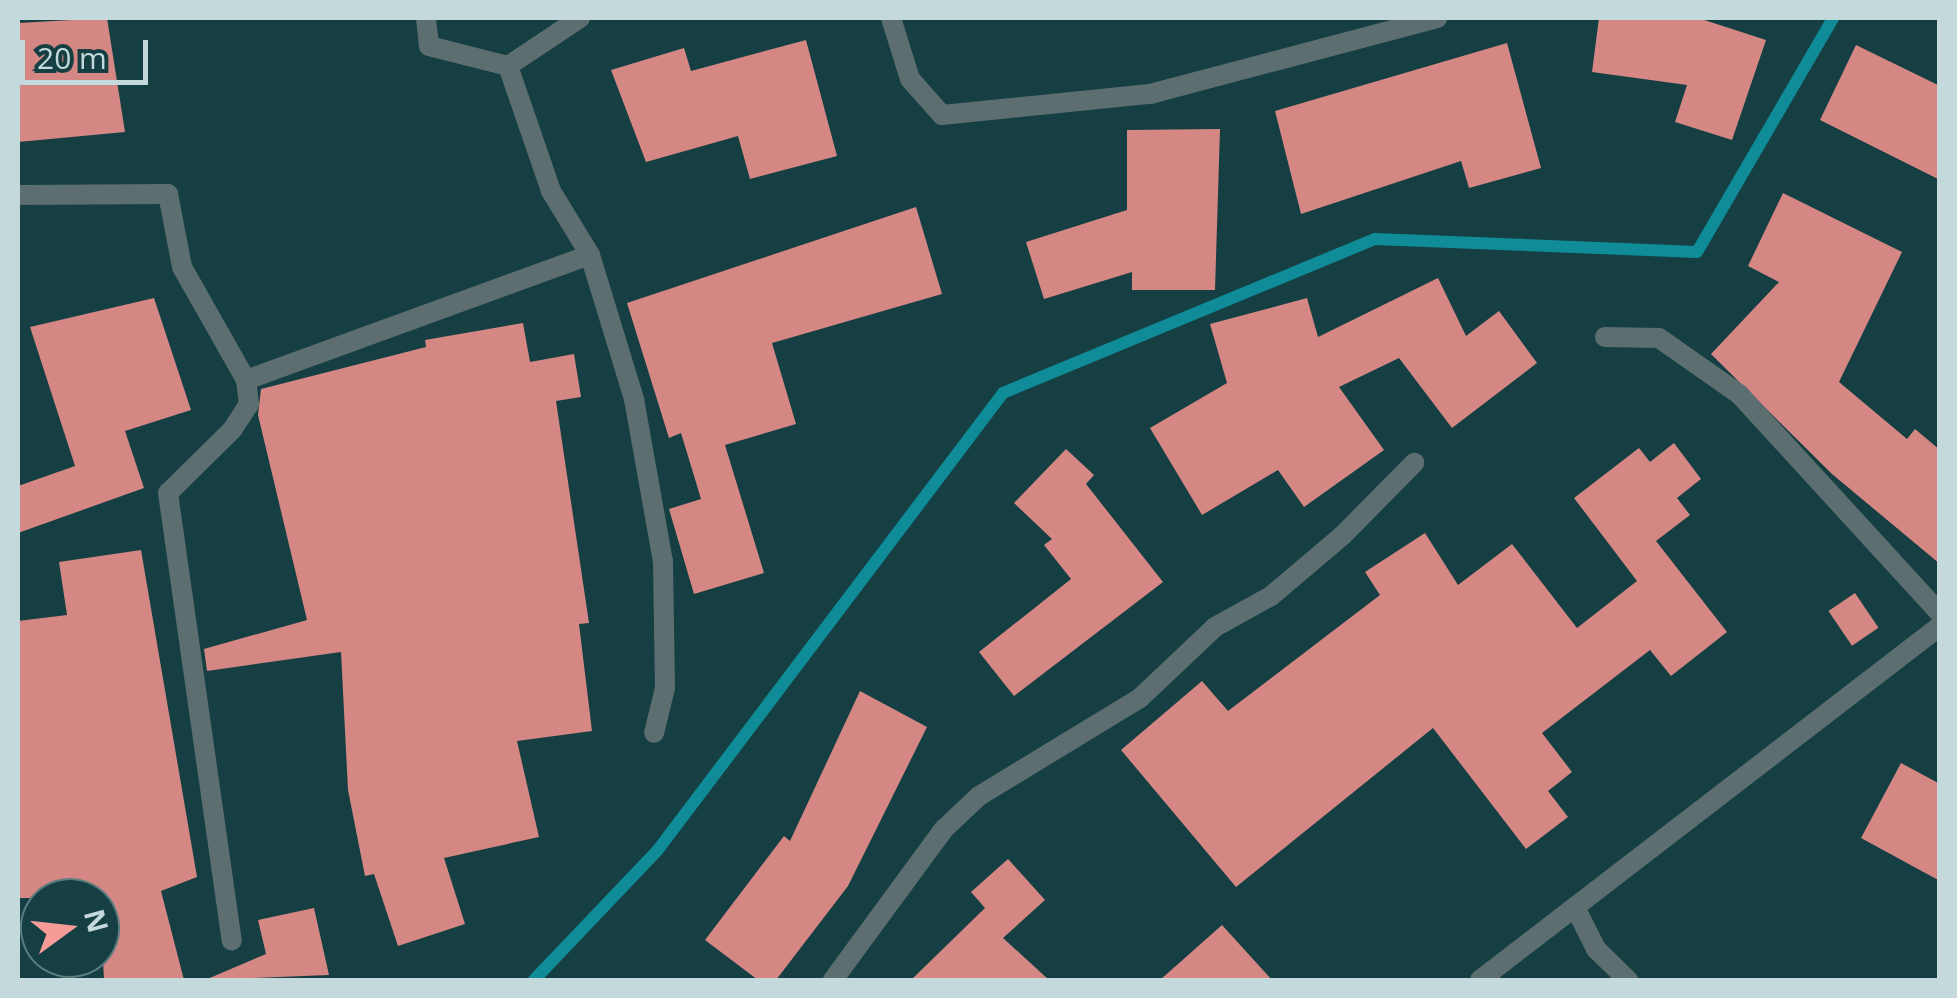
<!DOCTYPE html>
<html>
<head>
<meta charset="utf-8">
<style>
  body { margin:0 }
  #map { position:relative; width:1957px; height:998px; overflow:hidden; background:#153f43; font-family:"Open Sans",sans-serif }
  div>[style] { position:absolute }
  .stream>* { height:12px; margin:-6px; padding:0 6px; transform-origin:6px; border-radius:6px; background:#0f8c97 }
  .building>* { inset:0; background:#d58784; transform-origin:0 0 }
  .minor>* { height:20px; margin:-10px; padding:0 10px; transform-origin:10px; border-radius:10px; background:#5d6e70 }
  span { translate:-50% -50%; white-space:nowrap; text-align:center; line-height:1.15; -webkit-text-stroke:10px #153f43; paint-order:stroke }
  .frame { position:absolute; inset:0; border:20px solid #c3d9db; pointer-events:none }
  .north { position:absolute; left:20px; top:878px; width:100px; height:100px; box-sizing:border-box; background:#153f43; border:2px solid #5b7d80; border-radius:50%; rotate:75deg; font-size:28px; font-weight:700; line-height:40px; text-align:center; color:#c3d9db }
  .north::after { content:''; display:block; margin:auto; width:35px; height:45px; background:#f59b98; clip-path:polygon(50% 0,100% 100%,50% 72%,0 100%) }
  .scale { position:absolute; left:20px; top:40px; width:128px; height:45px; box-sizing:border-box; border:5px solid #c3d9db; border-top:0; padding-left:12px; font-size:30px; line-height:35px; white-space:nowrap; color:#c3d9db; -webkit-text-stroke:8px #153f43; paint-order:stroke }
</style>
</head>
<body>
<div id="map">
  <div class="stream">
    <i style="left:534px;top:980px;width:178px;rotate:-46.4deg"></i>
    <i style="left:657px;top:851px;width:574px;rotate:-52.93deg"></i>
    <i style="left:1003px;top:393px;width:403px;rotate:-22.5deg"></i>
    <i style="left:1375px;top:239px;width:322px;rotate:2.3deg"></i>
    <i style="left:1697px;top:252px;width:271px;rotate:-59.8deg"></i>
  </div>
  <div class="building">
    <i style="clip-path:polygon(107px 18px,125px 132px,18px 142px,18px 23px)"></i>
    <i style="clip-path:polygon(1599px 18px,1698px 18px,1766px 40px,1732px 140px,1675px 122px,1687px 85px,1592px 72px)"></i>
    <i style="clip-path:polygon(806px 40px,837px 156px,750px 179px,738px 136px,646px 162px,611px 70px,684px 48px,691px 71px)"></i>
    <i style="clip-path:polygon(1507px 43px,1541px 168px,1469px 188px,1461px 161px,1301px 214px,1275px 111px)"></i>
    <i style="clip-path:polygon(1856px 45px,1940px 86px,1940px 180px,1820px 120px)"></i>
    <i style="clip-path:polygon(1220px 129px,1215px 290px,1132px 290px,1132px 272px,1044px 299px,1026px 242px,1127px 210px,1127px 130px)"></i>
    <i style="clip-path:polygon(1783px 193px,1902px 252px,1839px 382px,1907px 439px,1915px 429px,1940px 450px,1940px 564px,1832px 474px,1711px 354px,1779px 282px,1748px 266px)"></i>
    <i style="clip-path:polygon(916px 207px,942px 294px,772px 343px,796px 424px,725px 445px,764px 573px,694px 594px,669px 509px,701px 499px,681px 433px,669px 438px,627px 303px)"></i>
    <i style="clip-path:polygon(1438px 278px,1466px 336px,1499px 311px,1537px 363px,1452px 428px,1399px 358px,1339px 387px,1384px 450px,1304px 507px,1278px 470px,1202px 515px,1150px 428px,1227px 383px,1210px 324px,1307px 298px,1318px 337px)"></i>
    <i style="clip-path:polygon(154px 298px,191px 410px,125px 431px,144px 488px,18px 533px,18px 486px,75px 466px,30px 327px)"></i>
    <i style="clip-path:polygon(523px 323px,530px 362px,574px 354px,581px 397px,556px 401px,589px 623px,579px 624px,592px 731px,517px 741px,539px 837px,444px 858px,465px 924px,398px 946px,374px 874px,365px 876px,348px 790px,341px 652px,207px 671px,204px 649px,307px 620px,258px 415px,261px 389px,426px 347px,425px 340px)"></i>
    <i style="clip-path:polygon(1674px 443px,1701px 479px,1677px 498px,1690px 515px,1656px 541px,1727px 632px,1671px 676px,1650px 650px,1542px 733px,1572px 772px,1548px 791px,1568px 817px,1526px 849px,1433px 728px,1236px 887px,1121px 750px,1202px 681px,1228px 711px,1380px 595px,1365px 572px,1425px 533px,1458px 585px,1512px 544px,1577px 628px,1637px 581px,1574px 498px,1639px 448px,1650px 462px)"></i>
    <i style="clip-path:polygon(1066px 449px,1094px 475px,1086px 484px,1163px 582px,1014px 696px,979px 652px,1071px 579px,1044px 545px,1052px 539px,1014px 503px)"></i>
    <i style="clip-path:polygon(141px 550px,197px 877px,161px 891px,184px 980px,104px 980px,100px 898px,18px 898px,18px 621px,67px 615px,59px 562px)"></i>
    <i style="left:1855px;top:593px;width:42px;height:32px;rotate:56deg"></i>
    <i style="clip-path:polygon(860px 691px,927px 727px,848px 886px,776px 980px,758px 980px,705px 940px,784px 836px,790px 841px)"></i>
    <i style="clip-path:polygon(1901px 763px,1940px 784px,1940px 881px,1861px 838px)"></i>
    <i style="clip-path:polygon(1008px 859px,1045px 900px,1003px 938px,1049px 980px,911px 980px,985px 908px,971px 892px)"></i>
    <i style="clip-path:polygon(314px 908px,329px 975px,205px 980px,266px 954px,258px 920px)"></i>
    <i style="clip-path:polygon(1222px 925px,1272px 980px,1160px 980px)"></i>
  </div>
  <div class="minor">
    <i style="left:426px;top:18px;width:28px;rotate:84deg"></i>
    <i style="left:429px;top:46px;width:81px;rotate:14.2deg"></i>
    <i style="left:580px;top:18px;width:87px;rotate:146.3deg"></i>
    <i style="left:508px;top:66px;width:132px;rotate:71deg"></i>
    <i style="left:551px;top:191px;width:75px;rotate:58.6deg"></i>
    <i style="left:590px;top:255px;width:151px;rotate:73deg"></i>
    <i style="left:634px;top:399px;width:165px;rotate:79.9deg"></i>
    <i style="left:663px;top:561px;width:127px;rotate:89.1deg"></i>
    <i style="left:665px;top:688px;width:46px;rotate:103.7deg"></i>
    <i style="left:891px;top:18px;width:64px;rotate:72.7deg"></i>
    <i style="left:910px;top:79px;width:48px;rotate:48.4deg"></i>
    <i style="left:942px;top:115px;width:209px;rotate:-5.8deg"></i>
    <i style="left:1150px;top:94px;width:297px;rotate:-14.8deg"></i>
    <i style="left:18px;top:195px;width:150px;rotate:-0.4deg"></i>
    <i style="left:168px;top:194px;width:74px;rotate:79.1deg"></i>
    <i style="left:182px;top:267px;width:130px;rotate:60.5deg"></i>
    <i style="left:246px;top:380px;width:24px;rotate:83deg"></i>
    <i style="left:249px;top:404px;width:30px;rotate:123deg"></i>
    <i style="left:233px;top:429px;width:91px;rotate:135.4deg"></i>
    <i style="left:168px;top:493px;width:452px;rotate:81.9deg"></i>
    <i style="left:1605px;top:337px;width:54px;rotate:1.1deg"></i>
    <i style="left:1659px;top:338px;width:98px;rotate:35deg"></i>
    <i style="left:1739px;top:394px;width:297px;rotate:47.5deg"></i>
    <i style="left:246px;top:380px;width:366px;rotate:-20deg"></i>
    <i style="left:1575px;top:907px;width:47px;rotate:63.4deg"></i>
    <i style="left:1596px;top:949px;width:45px;rotate:44.1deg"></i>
    <i style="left:833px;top:980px;width:187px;rotate:-53.7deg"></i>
    <i style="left:944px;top:829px;width:48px;rotate:-43.3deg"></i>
    <i style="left:979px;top:796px;width:188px;rotate:-31.3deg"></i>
    <i style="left:1140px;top:698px;width:103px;rotate:-43.4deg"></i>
    <i style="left:1215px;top:627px;width:64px;rotate:-29deg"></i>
    <i style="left:1271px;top:596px;width:93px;rotate:-40.2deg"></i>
    <i style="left:1342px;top:536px;width:103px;rotate:-45.4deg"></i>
    <i style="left:1480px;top:980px;width:580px;rotate:-37.58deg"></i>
  </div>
  <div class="frame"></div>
  <div class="north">N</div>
  <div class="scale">20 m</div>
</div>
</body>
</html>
